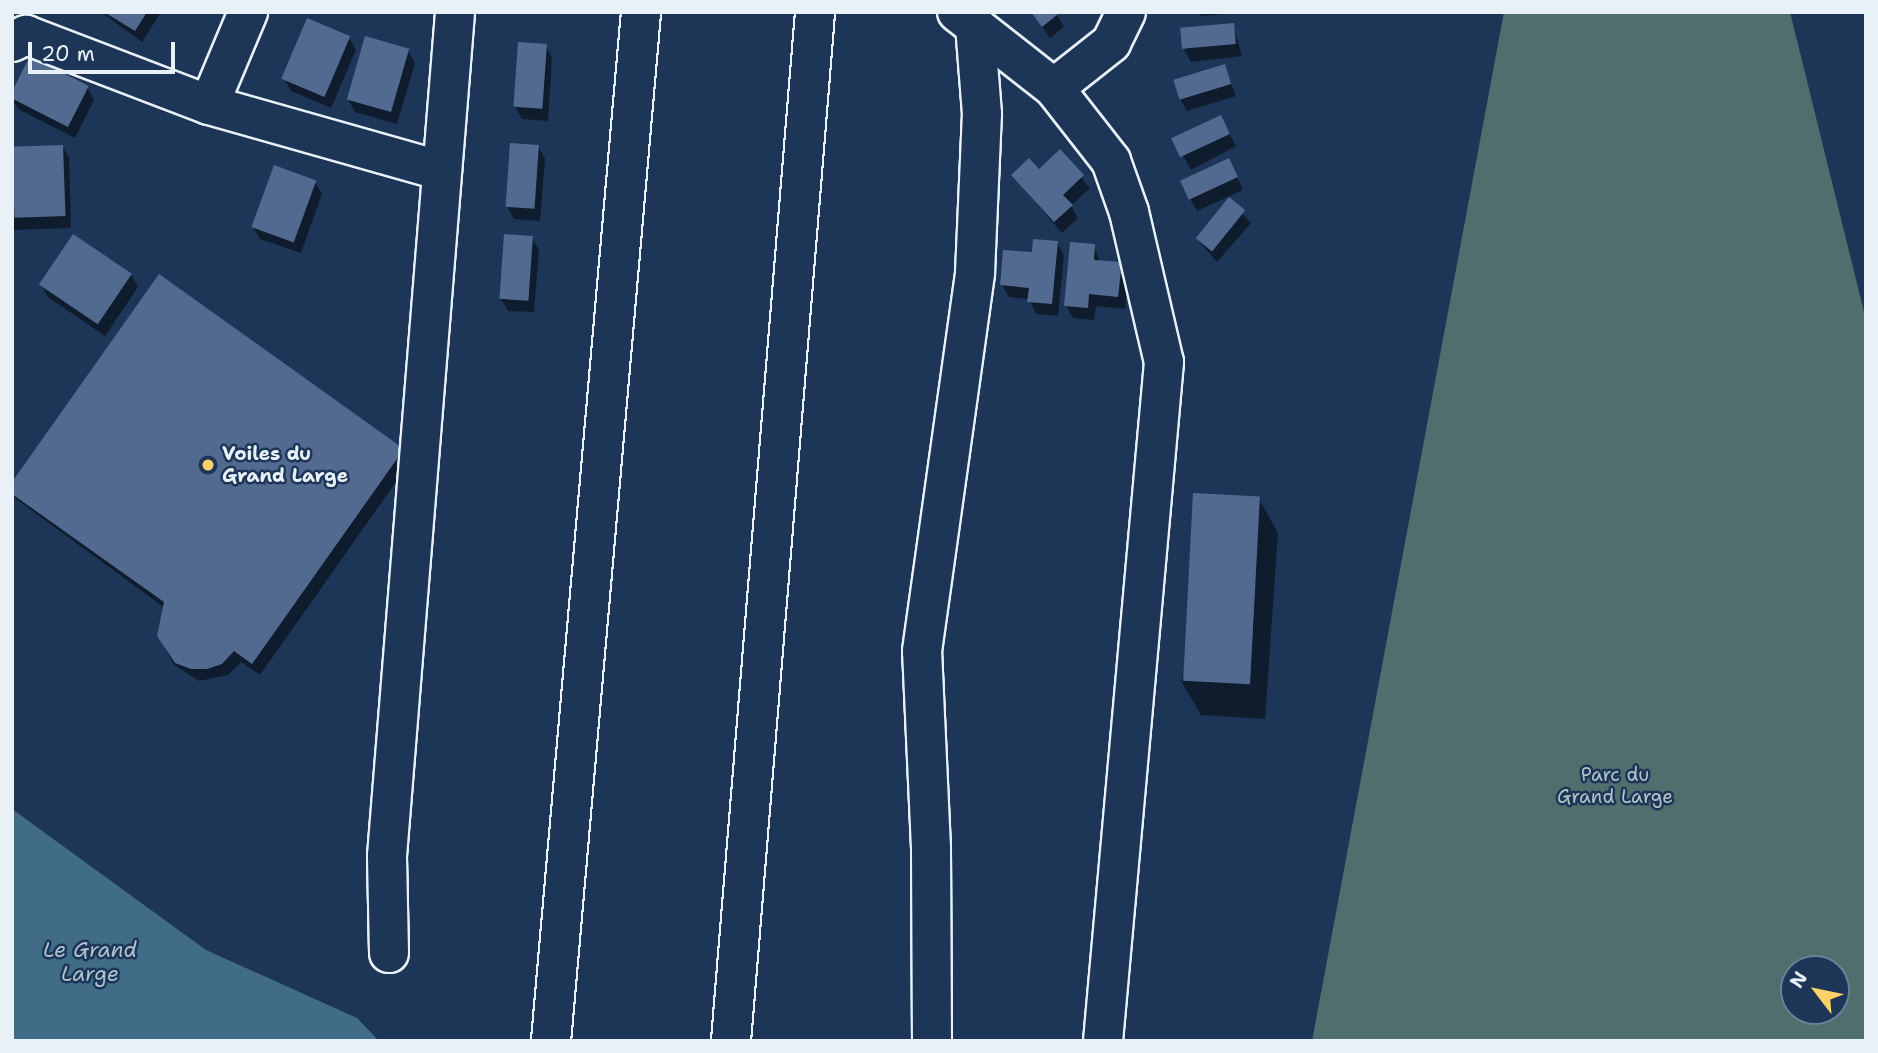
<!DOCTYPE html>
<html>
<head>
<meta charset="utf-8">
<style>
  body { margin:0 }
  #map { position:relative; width:1878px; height:1053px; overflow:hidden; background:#1d3557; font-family:"Shantell Sans",sans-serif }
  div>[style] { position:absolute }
  .green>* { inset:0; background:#4f6e6d }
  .water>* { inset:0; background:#416c87 }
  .shadow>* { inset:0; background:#0007 }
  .building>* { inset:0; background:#526a90; transform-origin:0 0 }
  .roads { filter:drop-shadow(2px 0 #e8f1f8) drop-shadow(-2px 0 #e8f1f8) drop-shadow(0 2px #e8f1f8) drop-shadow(0 -2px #e8f1f8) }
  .minor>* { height:38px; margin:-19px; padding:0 19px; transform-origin:19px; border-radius:19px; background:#1d3557 }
  .dots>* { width:19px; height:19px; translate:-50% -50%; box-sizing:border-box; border:4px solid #1d3557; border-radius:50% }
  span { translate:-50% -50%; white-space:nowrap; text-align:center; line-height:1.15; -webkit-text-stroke:5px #1d3557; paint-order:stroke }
  .poi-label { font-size:19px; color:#e8f1f8; font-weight:700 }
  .left { translate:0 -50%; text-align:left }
  .park-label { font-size:19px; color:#b2c3c7 }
  .water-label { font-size:21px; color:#aec2d0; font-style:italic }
  .frame { position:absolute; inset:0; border:14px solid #e8f1f8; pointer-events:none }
  .north { position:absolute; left:1780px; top:955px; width:70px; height:70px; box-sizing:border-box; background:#1d3557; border:2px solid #6e8097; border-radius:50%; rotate:302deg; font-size:19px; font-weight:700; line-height:28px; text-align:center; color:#e8f1f8 }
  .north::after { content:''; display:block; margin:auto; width:24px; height:32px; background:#ffd166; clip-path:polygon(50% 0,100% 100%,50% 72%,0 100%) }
  .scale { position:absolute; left:28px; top:42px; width:147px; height:32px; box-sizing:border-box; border:4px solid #e8f1f8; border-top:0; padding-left:9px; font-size:21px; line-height:24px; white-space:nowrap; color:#e8f1f8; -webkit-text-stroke:5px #1d3557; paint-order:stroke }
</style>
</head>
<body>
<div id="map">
  <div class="green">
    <i style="clip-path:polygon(evenodd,1504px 12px,1790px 12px,1866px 320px,1866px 1041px,1312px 1041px,1504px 12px,1794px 969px,1836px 969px,1836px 1011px,1794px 1011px,1794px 969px)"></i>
  </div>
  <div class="water">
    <i style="clip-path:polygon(12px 809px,206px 950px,357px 1018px,379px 1041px,12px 1041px)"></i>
  </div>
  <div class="shadow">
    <i style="clip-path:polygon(101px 12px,161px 12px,142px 42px)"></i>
    <i style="clip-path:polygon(1032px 12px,1055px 12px,1064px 27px,1050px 38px)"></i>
    <i style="clip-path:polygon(1198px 12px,1251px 12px,1200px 16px)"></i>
    <i style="clip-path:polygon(1233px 25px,1242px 56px,1191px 62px,1184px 50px)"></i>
    <i style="clip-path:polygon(349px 38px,356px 50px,331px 108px,291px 91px,284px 79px)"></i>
    <i style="clip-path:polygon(546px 46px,552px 58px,548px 121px,522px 119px,515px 107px)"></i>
    <i style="clip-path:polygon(408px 51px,415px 63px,397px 124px,355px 112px,348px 99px)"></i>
    <i style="clip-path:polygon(31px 58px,87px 87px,94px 100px,75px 138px,18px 109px,12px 98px)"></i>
    <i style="clip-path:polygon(1224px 66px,1236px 96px,1187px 111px,1180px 99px)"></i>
    <i style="clip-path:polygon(1227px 129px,1236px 146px,1191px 170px,1175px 141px)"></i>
    <i style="clip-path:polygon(62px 146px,69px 158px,71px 228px,12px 230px,12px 148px)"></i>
    <i style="clip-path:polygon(538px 146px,545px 159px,540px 221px,514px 219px,507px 207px)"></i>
    <i style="clip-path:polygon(1060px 152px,1090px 188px,1071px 206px,1078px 218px,1062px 233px,1013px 176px,1039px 172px)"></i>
    <i style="clip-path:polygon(1235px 172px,1243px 190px,1197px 211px,1190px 199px)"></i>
    <i style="clip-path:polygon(315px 182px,322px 194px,301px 253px,260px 239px,253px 227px)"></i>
    <i style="clip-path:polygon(1229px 199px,1251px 223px,1217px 262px,1196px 238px)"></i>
    <i style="clip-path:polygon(532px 238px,539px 250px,534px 312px,508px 311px,501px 299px)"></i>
    <i style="clip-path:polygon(1057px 242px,1064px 255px,1058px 316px,1036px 314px,1029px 299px,1009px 297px,1002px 285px,1034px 254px)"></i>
    <i style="clip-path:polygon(1094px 246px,1100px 262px,1121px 264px,1128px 276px,1125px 309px,1096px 306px,1094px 320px,1073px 318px,1066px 306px)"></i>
    <i style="clip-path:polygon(131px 275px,138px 287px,105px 336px,48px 297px,41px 285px)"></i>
    <i style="clip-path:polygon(403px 450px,410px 462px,260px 675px,241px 662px,228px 675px,199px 681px,173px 664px,159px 636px,165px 608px,12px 496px,12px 485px)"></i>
    <i style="clip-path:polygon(1259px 499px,1278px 533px,1265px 719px,1201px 715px,1181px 681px)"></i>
  </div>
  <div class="building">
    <i style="clip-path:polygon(104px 12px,147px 12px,135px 31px)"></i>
    <i style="clip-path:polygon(1031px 12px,1057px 12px,1058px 14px,1042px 27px)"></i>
    <i style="left:307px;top:18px;width:47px;height:66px;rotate:23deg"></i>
    <i style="left:1234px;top:23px;width:21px;height:54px;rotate:85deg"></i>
    <i style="left:365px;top:36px;width:46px;height:66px;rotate:16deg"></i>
    <i style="left:518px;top:42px;width:29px;height:65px;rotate:4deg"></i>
    <i style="left:30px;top:56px;width:66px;height:46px;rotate:27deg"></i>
    <i style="left:1225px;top:64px;width:21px;height:54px;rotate:73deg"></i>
    <i style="left:1221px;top:115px;width:21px;height:55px;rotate:65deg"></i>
    <i style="left:510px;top:143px;width:29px;height:64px;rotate:4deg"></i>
    <i style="left:63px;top:145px;width:71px;height:51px;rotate:88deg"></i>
    <i style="clip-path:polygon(1060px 149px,1084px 175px,1063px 195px,1073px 205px,1054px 222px,1011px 175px,1029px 158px,1039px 169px)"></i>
    <i style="left:1229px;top:158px;width:21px;height:54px;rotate:65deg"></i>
    <i style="left:274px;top:165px;width:45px;height:66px;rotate:20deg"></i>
    <i style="left:1229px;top:197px;width:21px;height:53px;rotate:39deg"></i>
    <i style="left:73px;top:234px;width:71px;height:61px;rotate:34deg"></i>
    <i style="left:504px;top:234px;width:29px;height:65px;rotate:4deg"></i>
    <i style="clip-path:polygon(1033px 239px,1058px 241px,1052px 304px,1027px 302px,1029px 288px,1000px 285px,1003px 250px,1032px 252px)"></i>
    <i style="clip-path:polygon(1070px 242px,1095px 244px,1094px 260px,1122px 262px,1118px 297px,1089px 294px,1088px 308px,1064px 306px)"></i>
    <i style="clip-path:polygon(159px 274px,404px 449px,252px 664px,234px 651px,222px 664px,207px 669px,191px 669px,175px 663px,157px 636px,164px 602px,12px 494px,12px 482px)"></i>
    <i style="left:1193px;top:493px;width:67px;height:188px;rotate:3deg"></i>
  </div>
  <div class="roads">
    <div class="minor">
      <i style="left:957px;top:12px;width:123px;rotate:38.1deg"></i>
      <i style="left:1054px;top:88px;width:93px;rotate:52deg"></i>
      <i style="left:1111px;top:161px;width:54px;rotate:70.6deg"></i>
      <i style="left:1129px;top:212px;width:154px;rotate:76.9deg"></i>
      <i style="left:1164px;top:362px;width:682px;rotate:95.13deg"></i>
      <i style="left:12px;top:42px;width:16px;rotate:-27deg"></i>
      <i style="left:26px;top:35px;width:196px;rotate:20.9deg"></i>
      <i style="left:209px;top:105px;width:101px;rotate:-67.2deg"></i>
      <i style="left:1054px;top:88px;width:73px;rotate:-38.3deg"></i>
      <i style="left:1111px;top:43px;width:34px;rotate:-64deg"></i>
      <i style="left:209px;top:105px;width:242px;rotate:15.8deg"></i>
      <i style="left:389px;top:953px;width:97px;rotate:-91.2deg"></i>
      <i style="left:387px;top:856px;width:847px;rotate:-85.39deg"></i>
      <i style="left:551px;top:1041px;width:1033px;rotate:-85deg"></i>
      <i style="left:731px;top:1041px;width:1032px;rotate:-85.33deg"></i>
      <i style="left:932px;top:1041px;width:193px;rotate:-90.3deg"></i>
      <i style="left:931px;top:848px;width:197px;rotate:-92.6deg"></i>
      <i style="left:922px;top:651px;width:382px;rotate:-82deg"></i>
      <i style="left:975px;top:273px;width:159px;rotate:-87.5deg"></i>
      <i style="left:982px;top:114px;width:89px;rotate:-94.5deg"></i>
    </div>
  </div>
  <div class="dots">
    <i style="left:208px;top:465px;background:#ffd166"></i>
  </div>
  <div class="poi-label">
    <span class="left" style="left:222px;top:465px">Voiles du<br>Grand Large</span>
  </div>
  <div class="park-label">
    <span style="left:1615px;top:786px">Parc du<br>Grand Large</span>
  </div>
  <div class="water-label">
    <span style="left:90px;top:962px">Le Grand<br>Large</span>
  </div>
  <div class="frame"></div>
  <div class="north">N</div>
  <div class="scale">20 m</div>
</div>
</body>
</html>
